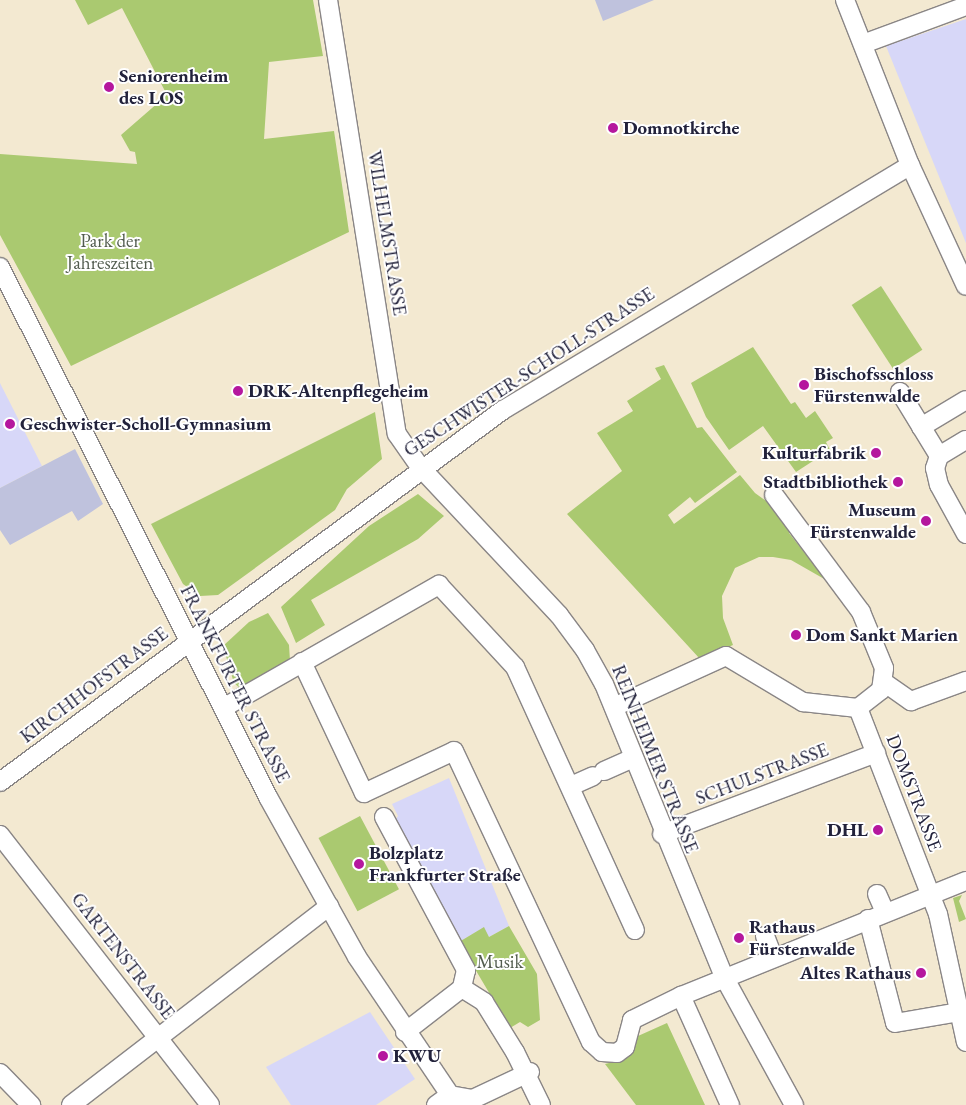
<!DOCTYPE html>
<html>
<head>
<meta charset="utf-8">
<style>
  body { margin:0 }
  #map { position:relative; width:966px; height:1105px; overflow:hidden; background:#f3e9d1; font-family:"EB Garamond",serif }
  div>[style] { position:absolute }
  .built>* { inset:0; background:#d7d7f8 }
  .industrial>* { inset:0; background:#bfc2dd }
  .green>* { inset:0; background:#aac970; transform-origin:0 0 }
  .roads { filter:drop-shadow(1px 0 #8a8686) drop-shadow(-1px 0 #8a8686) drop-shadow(0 1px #8a8686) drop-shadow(0 -1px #8a8686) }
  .minor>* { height:18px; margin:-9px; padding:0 9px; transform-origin:9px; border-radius:9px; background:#fff }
  .dots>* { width:14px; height:14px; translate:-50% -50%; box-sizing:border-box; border:2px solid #fff; border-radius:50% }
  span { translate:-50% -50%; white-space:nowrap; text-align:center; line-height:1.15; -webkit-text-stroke:4px #fff; paint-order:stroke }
  .poi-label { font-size:19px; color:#22223b; font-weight:700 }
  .left { translate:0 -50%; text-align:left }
  .right { translate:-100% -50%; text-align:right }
  .street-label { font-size:19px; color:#22223b }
  .park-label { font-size:19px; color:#525c4e }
</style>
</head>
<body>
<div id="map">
  <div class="built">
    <i style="clip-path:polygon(966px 19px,966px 243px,886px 46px)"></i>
    <i style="clip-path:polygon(0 383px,42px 466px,0 488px)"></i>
    <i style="clip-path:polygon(449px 778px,509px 926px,489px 937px,483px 928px,459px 942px,395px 820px,398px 816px,392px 804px)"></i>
    <i style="clip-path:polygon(370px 1012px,415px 1079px,376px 1105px,291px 1105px,266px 1067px)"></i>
  </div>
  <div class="industrial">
    <i style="clip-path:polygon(595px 0,654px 0,603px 21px)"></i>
    <i style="clip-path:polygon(75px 449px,103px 504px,78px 521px,72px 511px,10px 545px,0 530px,0 488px)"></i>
  </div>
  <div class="green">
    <i style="clip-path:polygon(75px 0,313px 0,323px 56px,269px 62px,264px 139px,334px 131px,349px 232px,71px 366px,0 235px,0 154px,137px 164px,135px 152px,130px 151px,121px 135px,167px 95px,122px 8px,88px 25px)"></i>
    <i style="left:881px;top:286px;width:76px;height:35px;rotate:57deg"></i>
    <i style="clip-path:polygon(753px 347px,791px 404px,795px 402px,806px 418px,815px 411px,833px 438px,826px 442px,830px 450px,796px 472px,763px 426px,729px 450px,706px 417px,691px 383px)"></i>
    <i style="clip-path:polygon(664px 365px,697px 428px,702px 427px,737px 472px,695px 503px,690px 497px,668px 515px,674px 524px,740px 475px,755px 493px,783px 513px,795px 529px,789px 533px,826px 580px,791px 560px,773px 557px,759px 557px,735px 568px,722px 596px,723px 618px,733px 645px,700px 659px,567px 514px,622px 471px,597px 433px,633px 411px,627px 401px,661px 379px,655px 368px)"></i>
    <i style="clip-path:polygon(375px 412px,382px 459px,347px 489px,335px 510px,218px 595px,200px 596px,183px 584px,151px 524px)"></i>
    <i style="clip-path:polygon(418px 494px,444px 516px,418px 539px,311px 600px,325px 625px,296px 643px,281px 607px,369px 526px)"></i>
    <i style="clip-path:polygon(268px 613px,289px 645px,290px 661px,242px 690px,234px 683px,223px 646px,249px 622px)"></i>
    <i style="left:360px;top:816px;width:83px;height:47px;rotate:62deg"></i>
    <i style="clip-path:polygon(962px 895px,959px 901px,966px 919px,959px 922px,953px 898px)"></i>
    <i style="clip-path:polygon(509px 926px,537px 974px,540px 1020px,528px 1027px,520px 1022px,510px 1028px,459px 942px,484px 927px,489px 937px)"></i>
    <i style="clip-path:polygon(667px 1023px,705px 1105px,636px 1105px,605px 1064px,617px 1061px,638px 1036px)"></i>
  </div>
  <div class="roads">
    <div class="minor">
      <i style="left:328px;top:0;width:439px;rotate:81deg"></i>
      <i style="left:397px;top:434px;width:40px;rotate:55.1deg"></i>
      <i style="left:420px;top:467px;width:203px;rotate:46.8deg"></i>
      <i style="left:559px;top:615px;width:44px;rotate:53.4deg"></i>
      <i style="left:585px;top:650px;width:39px;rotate:61deg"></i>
      <i style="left:604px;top:684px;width:317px;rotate:67.7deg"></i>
      <i style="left:724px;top:977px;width:146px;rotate:61.3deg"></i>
      <i style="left:845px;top:0;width:177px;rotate:68.5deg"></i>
      <i style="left:910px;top:165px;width:133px;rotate:65.2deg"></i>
      <i style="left:863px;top:44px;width:110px;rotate:-20.3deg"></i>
      <i style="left:0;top:267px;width:594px;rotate:63.18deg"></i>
      <i style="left:268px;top:797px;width:183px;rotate:60.9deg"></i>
      <i style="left:357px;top:957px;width:179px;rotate:56deg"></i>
      <i style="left:900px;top:392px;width:75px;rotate:58.6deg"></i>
      <i style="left:921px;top:427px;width:52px;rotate:-31deg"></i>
      <i style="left:939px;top:456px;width:13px;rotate:108deg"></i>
      <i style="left:935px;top:468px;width:17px;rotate:77deg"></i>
      <i style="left:939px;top:485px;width:56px;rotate:61.1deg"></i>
      <i style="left:939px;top:456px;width:31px;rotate:-31deg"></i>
      <i style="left:302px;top:662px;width:145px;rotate:64.7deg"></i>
      <i style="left:364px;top:793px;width:99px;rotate:-25deg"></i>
      <i style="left:454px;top:751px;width:322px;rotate:64.8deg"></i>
      <i style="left:591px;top:1042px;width:15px;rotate:42deg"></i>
      <i style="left:602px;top:1052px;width:15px;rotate:4deg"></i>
      <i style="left:617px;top:1053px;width:10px;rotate:-37deg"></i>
      <i style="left:625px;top:1047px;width:28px;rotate:-75deg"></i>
      <i style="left:632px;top:1020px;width:55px;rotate:-26.1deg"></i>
      <i style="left:681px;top:996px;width:307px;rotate:-22deg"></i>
      <i style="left:885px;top:683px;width:32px;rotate:35deg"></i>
      <i style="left:911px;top:701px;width:59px;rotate:-20deg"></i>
      <i style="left:614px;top:707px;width:123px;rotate:-24.5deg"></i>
      <i style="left:726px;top:656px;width:90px;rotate:30.9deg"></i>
      <i style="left:803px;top:702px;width:55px;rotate:6.2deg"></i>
      <i style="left:858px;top:708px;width:29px;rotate:-38deg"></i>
      <i style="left:881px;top:690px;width:22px;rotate:-82deg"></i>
      <i style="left:884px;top:668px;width:61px;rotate:-112.3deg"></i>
      <i style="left:861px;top:612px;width:146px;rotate:-126.6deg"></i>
      <i style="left:223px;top:708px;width:249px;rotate:-29.7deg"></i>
      <i style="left:439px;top:585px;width:112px;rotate:47.2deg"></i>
      <i style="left:515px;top:667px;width:289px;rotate:65.5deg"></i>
      <i style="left:858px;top:708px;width:221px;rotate:68.8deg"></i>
      <i style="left:938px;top:914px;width:131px;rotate:77.7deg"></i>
      <i style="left:604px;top:771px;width:32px;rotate:-24deg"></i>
      <i style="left:0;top:782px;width:626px;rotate:-36.49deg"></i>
      <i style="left:503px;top:410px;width:475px;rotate:-31deg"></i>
      <i style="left:571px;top:786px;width:24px;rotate:-24deg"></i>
      <i style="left:384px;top:817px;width:174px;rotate:61.8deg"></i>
      <i style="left:466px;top:970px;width:18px;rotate:103deg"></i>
      <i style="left:462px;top:988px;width:72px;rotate:142.3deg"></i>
      <i style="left:662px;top:834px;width:229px;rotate:-20.7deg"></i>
      <i style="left:0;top:835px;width:342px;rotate:52.1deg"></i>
      <i style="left:877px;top:894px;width:20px;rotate:66deg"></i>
      <i style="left:868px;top:919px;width:107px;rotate:75.4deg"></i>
      <i style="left:895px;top:1023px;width:66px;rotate:-9.6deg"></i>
      <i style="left:765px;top:936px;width:22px;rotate:69deg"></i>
      <i style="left:462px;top:988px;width:26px;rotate:32deg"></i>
      <i style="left:484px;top:1002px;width:59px;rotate:58.2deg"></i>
      <i style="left:515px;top:1052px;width:59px;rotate:63.9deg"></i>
      <i style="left:681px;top:996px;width:120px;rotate:65.8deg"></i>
      <i style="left:0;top:1073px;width:45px;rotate:45.9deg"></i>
      <i style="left:71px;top:1105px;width:326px;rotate:-37.6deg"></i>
      <i style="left:436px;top:1105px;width:17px;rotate:-36deg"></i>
      <i style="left:450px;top:1095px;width:23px;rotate:10deg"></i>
      <i style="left:473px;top:1099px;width:63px;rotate:-25.3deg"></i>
    </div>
  </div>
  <div class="dots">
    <i style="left:109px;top:87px;background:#b5179e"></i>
    <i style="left:613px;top:128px;background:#b5179e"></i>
    <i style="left:804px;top:385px;background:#b5179e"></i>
    <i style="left:238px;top:391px;background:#b5179e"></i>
    <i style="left:10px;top:424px;background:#b5179e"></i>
    <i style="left:876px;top:453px;background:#b5179e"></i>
    <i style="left:898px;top:482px;background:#b5179e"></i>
    <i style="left:926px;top:521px;background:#b5179e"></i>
    <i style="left:796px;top:635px;background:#b5179e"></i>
    <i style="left:878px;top:830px;background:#b5179e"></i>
    <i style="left:359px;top:864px;background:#b5179e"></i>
    <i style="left:739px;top:938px;background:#b5179e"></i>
    <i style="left:921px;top:973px;background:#b5179e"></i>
    <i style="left:383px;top:1056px;background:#b5179e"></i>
  </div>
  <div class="poi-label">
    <span class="left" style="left:119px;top:87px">Seniorenheim<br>des LOS</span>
    <span class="left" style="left:623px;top:128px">Domnotkirche</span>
    <span class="left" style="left:814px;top:385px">Bischofsschloss<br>Fürstenwalde</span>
    <span class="left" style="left:248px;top:391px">DRK-Altenpflegeheim</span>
    <span class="left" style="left:20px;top:424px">Geschwister-Scholl-Gymnasium</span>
    <span class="right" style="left:866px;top:453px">Kulturfabrik</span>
    <span class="right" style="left:888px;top:482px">Stadtbibliothek</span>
    <span class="right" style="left:916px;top:521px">Museum<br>Fürstenwalde</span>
    <span class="left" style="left:806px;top:635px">Dom Sankt Marien</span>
    <span class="right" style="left:868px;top:830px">DHL</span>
    <span class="left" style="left:369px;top:864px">Bolzplatz<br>Frankfurter Straße</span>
    <span class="left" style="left:749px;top:938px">Rathaus<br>Fürstenwalde</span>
    <span class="right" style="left:911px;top:973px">Altes Rathaus</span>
    <span class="left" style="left:393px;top:1056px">KWU</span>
  </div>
  <div class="street-label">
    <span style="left:387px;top:233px;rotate:81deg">WILHELMSTRASSE</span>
    <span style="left:529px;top:372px;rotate:-33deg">GESCHWISTER-SCHOLL-STRASSE</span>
    <span style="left:235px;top:684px;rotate:63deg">FRANKFURTER STRASSE</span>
    <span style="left:94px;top:685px;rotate:-37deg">KIRCHHOFSTRASSE</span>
    <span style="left:655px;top:759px;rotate:68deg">REINHEIMER STRASSE</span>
    <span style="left:762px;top:774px;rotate:-21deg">SCHULSTRASSE</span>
    <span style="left:914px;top:793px;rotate:69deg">DOMSTRASSE</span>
    <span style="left:123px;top:956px;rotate:52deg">GARTENSTRASSE</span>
  </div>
  <div class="park-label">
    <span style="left:110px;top:252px">Park der<br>Jahreszeiten</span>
    <span style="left:500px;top:962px">Musik</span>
  </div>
</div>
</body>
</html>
